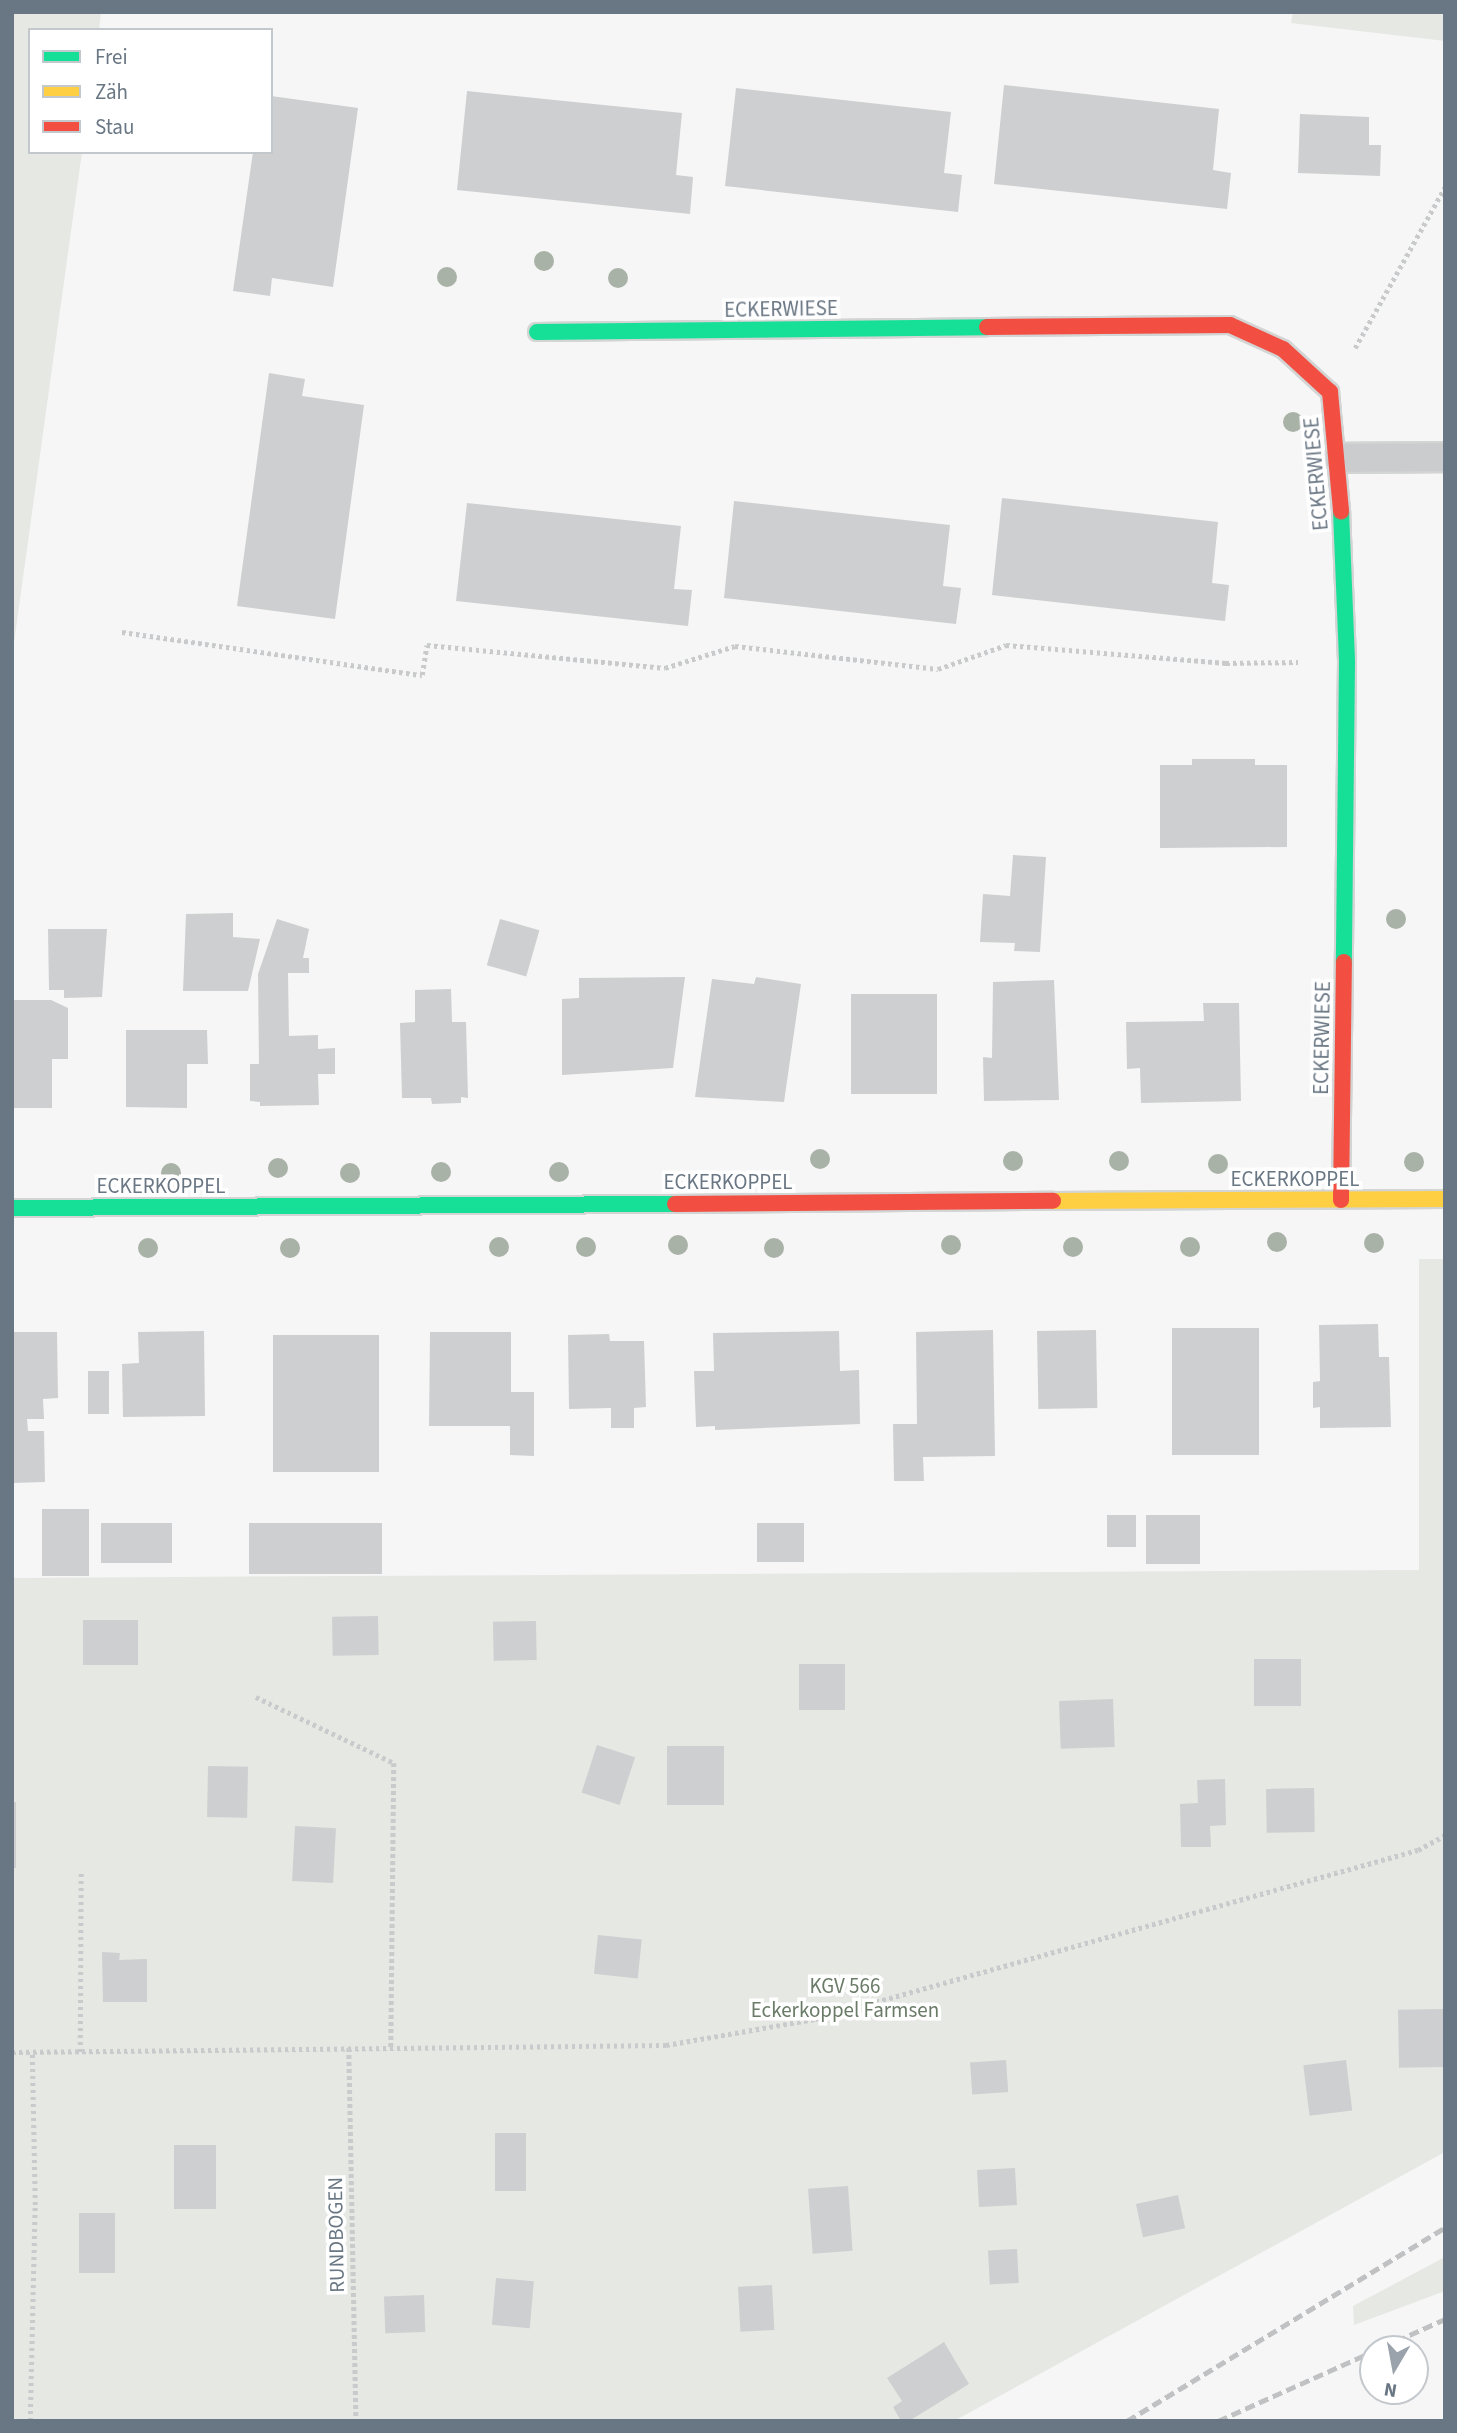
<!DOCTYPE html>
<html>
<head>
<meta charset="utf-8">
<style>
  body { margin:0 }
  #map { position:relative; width:1457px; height:2433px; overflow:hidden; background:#f6f6f6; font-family:"Source Sans 3",sans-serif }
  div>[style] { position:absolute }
  .green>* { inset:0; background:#e5e8e3 }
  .building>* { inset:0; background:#cecfd0; transform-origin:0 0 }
  .path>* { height:4.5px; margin-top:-2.25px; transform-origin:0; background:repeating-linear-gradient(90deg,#c9cacb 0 3.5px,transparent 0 7px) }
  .roads { filter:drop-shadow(2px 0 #d3d4d4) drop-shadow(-2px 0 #d3d4d4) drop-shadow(0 2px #d3d4d4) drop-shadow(0 -2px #d3d4d4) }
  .lane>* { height:28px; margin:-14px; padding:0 14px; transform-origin:14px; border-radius:14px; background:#cbcccd }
  .fast>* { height:16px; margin:-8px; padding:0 8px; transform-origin:8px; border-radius:8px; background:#16e098 }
  .slow>* { height:16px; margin:-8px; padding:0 8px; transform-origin:8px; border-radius:8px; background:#ffcf43 }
  .jam>* { height:16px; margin:-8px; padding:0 8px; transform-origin:8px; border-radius:8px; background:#f24e42 }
  .rail>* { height:5px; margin-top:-2.5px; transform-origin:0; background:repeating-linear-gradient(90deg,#c0c1c3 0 10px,transparent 0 15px) }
  .trees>* { width:20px; height:20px; margin:-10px; border-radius:50%; background:#a9b2a7 }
  span { translate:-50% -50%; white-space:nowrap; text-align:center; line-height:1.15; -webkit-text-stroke:7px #fff; paint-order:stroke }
  .street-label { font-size:21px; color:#697683 }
  .park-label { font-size:21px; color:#6a7b67 }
  .frame { position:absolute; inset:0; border:14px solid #697683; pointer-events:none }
  .legend { position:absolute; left:28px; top:28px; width:245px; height:126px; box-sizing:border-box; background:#fff; border:2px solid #c3c8cd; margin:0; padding:9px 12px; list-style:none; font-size:21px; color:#697683 }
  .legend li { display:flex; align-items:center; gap:14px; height:35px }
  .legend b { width:35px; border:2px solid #c3c8cd }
  .north { position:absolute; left:1359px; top:2335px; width:70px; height:70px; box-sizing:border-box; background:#fff; border:2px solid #c3c8cd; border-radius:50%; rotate:190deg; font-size:19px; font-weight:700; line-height:28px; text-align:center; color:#697683 }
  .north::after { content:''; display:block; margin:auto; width:24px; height:32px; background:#9aa3ab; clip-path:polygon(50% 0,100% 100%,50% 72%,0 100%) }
</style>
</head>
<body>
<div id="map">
  <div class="green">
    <i style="clip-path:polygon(12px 12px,101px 12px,99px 30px,30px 30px,30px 152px,82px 152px,12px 657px)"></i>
    <i style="clip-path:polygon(1293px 12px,1445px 12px,1445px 41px,1291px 23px)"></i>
    <i style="clip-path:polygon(1419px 1259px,1445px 1259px,1445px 2152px,954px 2421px,12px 2421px,12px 1578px,1419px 1570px)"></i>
    <i style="clip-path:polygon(1445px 2257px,1445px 2291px,1354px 2325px,1353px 2306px)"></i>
  </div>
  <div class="building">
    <i style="clip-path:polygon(1004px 85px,1219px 109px,1213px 170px,1231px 173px,1227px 209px,994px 184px)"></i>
    <i style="clip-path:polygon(736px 88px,951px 112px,944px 173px,962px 175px,958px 212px,725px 186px)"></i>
    <i style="clip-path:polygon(467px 91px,682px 113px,676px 175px,693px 177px,690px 214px,457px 190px)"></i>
    <i style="clip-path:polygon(271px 96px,358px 108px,333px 287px,272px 278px,270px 296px,233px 291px,253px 152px,271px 152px)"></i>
    <i style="clip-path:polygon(1300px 114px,1369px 117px,1369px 145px,1381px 145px,1380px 176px,1298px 173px)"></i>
    <i style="clip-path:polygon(269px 373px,305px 379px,302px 396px,364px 405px,335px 619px,237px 606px)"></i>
    <i style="clip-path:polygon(1002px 498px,1218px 522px,1212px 583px,1229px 585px,1225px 621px,992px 595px)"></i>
    <i style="clip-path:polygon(734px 501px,950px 525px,943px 586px,961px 588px,956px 624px,724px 598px)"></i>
    <i style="clip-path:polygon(467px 503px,681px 526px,674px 589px,692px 590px,688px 626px,456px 601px)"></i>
    <i style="clip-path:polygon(1192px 759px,1255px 759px,1255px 765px,1287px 765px,1287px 847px,1160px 848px,1160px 765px,1192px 765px)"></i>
    <i style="clip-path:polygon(1013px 855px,1046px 857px,1040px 952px,1014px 951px,1015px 943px,980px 942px,983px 894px,1010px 896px)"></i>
    <i style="clip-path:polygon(233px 913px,233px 937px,260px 939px,248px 991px,183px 991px,186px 914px)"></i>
    <i style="clip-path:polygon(277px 919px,309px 929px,303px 958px,309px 958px,309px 973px,288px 973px,289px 1036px,318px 1035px,318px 1049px,335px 1048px,335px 1074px,318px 1074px,319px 1105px,260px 1106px,260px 1102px,250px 1101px,250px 1064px,259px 1064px,258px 974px)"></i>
    <i style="left:500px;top:919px;width:41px;height:48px;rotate:16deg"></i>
    <i style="clip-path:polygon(48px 929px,107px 929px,102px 997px,64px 998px,64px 990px,49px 990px)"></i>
    <i style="clip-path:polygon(685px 977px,673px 1068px,562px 1075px,562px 999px,579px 998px,579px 978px)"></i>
    <i style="clip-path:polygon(756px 977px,801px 984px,784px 1102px,695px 1097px,712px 979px,754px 984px)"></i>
    <i style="clip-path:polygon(1054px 980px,1059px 1100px,984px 1101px,983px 1057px,992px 1058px,993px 982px)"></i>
    <i style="clip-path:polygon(451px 989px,452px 1022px,466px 1022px,468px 1098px,461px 1097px,461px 1103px,432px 1104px,431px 1098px,402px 1098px,400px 1023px,415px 1022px,415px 990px)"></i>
    <i style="left:851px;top:994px;width:86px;height:100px"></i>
    <i style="clip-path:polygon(12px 1000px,51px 1000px,68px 1008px,68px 1059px,52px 1059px,52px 1108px,12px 1108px)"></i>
    <i style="clip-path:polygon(1203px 1003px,1239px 1003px,1241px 1101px,1141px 1103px,1140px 1068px,1127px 1069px,1126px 1022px,1204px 1021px)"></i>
    <i style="clip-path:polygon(126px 1030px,207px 1030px,208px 1064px,187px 1064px,187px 1108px,126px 1107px)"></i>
    <i style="clip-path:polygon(1378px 1324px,1379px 1357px,1389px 1357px,1391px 1427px,1320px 1428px,1320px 1407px,1313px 1408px,1313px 1382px,1320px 1381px,1319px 1325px)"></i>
    <i style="left:1172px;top:1328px;width:87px;height:127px"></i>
    <i style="clip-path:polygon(993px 1330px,995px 1456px,923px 1457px,924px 1481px,894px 1481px,893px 1424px,917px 1424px,916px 1332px)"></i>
    <i style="left:1096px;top:1330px;width:78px;height:59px;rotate:89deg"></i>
    <i style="clip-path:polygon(204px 1331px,205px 1416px,123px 1417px,122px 1364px,139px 1363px,138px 1332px)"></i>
    <i style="clip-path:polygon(839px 1331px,840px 1371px,859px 1370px,860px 1424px,715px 1430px,715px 1426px,696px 1427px,694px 1371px,714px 1371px,713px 1333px)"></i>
    <i style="clip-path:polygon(12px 1332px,57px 1332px,58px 1398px,43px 1399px,44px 1419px,27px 1419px,28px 1431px,44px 1431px,45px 1482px,12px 1483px)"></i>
    <i style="clip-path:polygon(430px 1332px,511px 1332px,511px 1392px,534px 1392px,534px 1456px,510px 1455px,510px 1426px,429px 1426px)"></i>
    <i style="clip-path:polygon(609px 1334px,610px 1341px,644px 1341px,646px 1407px,634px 1408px,634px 1428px,611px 1428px,611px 1408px,569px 1409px,568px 1335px)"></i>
    <i style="left:273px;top:1335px;width:106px;height:137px"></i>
    <i style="left:88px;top:1371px;width:21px;height:43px"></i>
    <i style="left:42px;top:1509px;width:47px;height:67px"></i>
    <i style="left:1107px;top:1515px;width:29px;height:32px"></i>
    <i style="left:1146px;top:1515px;width:54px;height:49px"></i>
    <i style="left:101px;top:1523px;width:71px;height:40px"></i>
    <i style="left:382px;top:1523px;width:51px;height:133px;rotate:90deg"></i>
    <i style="left:804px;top:1523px;width:39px;height:47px;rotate:90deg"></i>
    <i style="left:378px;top:1616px;width:39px;height:46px;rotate:89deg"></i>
    <i style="left:138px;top:1620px;width:45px;height:55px;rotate:90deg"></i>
    <i style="left:536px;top:1621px;width:39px;height:43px;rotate:89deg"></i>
    <i style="left:1254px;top:1659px;width:47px;height:47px"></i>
    <i style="left:799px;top:1664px;width:46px;height:46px"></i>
    <i style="left:1113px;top:1699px;width:48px;height:54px;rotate:88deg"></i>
    <i style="left:597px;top:1745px;width:40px;height:50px;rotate:18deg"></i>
    <i style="left:667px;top:1746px;width:57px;height:59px"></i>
    <i style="left:208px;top:1766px;width:40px;height:51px;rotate:1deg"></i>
    <i style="clip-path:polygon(1225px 1779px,1226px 1825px,1210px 1826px,1211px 1847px,1181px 1847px,1180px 1804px,1198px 1803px,1197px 1780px)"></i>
    <i style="left:1314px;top:1788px;width:44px;height:48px;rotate:89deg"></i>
    <i style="left:12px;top:1802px;width:4px;height:66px"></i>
    <i style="left:295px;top:1826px;width:41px;height:55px;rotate:3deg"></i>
    <i style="left:598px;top:1935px;width:44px;height:39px;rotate:6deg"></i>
    <i style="clip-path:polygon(102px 1952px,120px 1953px,119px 1960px,147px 1959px,147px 2002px,103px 2002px)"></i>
    <i style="left:1444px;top:2009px;width:58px;height:46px;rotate:89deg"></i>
    <i style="left:1006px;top:2060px;width:32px;height:36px;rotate:86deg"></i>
    <i style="left:1346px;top:2060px;width:51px;height:43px;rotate:83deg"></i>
    <i style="left:495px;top:2133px;width:31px;height:58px"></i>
    <i style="left:174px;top:2145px;width:42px;height:64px"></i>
    <i style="left:1015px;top:2168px;width:37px;height:38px;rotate:87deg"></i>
    <i style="left:848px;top:2186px;width:65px;height:40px;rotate:86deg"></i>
    <i style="left:1178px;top:2195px;width:34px;height:43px;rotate:78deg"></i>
    <i style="left:79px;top:2213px;width:36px;height:60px"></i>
    <i style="left:1017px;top:2249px;width:34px;height:29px;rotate:87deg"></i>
    <i style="left:496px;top:2278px;width:38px;height:47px;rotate:5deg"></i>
    <i style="left:772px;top:2285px;width:45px;height:34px;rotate:87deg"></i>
    <i style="left:424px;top:2295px;width:37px;height:40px;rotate:88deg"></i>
    <i style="clip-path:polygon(944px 2342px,969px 2384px,909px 2421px,901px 2421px,893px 2407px,902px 2401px,887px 2378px)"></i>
  </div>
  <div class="path">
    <i style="left:1355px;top:348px;width:184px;rotate:-60.8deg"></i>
    <i style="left:122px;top:632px;width:303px;rotate:8.2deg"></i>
    <i style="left:422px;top:675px;width:30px;rotate:-81deg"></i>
    <i style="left:427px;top:645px;width:239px;rotate:5.5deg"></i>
    <i style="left:665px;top:668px;width:73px;rotate:-17.4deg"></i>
    <i style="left:735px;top:646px;width:204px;rotate:6.5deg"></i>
    <i style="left:938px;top:669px;width:72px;rotate:-19.4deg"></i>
    <i style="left:1006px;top:645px;width:221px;rotate:4.7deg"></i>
    <i style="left:1226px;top:663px;width:72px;rotate:-0.8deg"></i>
    <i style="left:256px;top:1697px;width:153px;rotate:25.6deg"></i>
    <i style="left:394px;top:1763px;width:287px;rotate:90.6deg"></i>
    <i style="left:349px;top:2048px;width:373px;rotate:88.9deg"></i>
    <i style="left:12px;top:2052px;width:654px;rotate:-0.61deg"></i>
    <i style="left:666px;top:2045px;width:151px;rotate:-9.9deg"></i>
    <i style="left:815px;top:2019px;width:626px;rotate:-15.66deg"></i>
    <i style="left:1418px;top:1850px;width:31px;rotate:-29deg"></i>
    <i style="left:80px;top:2052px;width:182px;rotate:-89.7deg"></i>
    <i style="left:30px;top:2421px;width:216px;rotate:-88.7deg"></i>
    <i style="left:35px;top:2205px;width:153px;rotate:-91.1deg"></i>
  </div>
  <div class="roads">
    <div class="lane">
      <i style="left:1339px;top:458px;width:106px;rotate:-0.5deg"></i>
    </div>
    <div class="fast">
      <i style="left:537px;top:332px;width:450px;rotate:-0.6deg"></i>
      <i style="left:1341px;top:511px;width:151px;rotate:87.7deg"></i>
      <i style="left:1347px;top:662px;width:300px;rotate:90.6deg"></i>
      <i style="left:12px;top:1208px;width:663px;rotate:-0.35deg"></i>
    </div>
    <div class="slow">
      <i style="left:1053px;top:1201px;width:392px;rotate:-0.3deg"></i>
    </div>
    <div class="jam">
      <i style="left:987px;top:327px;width:243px;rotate:-0.5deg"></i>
      <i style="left:1230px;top:325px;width:58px;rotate:24.4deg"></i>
      <i style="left:1283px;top:349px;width:64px;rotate:42.5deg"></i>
      <i style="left:1330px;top:392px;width:120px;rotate:84.7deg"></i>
      <i style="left:1341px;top:1200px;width:238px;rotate:-89.3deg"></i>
      <i style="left:675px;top:1204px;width:378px;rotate:-0.5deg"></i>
    </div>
  </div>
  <div class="rail">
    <i style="left:1127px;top:2421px;width:372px;rotate:-31.3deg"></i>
    <i style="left:1218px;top:2421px;width:249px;rotate:-24.2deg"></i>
  </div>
  <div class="trees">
    <i style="left:544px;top:261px"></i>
    <i style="left:447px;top:277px"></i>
    <i style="left:618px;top:278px"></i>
    <i style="left:1293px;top:422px"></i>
    <i style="left:1396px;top:919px"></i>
    <i style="left:820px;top:1159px"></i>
    <i style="left:1013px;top:1161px"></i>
    <i style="left:1119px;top:1161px"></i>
    <i style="left:1414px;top:1162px"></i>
    <i style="left:1218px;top:1164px"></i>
    <i style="left:278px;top:1168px"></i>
    <i style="left:441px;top:1172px"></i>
    <i style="left:559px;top:1172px"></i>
    <i style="left:171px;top:1173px"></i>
    <i style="left:350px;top:1173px"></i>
    <i style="left:1277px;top:1242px"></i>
    <i style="left:1374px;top:1243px"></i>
    <i style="left:678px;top:1245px"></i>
    <i style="left:951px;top:1245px"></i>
    <i style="left:499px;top:1247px"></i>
    <i style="left:586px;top:1247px"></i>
    <i style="left:1073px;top:1247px"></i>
    <i style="left:1190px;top:1247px"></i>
    <i style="left:148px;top:1248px"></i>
    <i style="left:290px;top:1248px"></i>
    <i style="left:774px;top:1248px"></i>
  </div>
  <div class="street-label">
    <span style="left:781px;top:309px;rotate:-1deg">ECKERWIESE</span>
    <span style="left:1316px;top:474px;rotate:-95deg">ECKERWIESE</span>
    <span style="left:1322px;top:1038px;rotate:-89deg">ECKERWIESE</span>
    <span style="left:1295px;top:1179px">ECKERKOPPEL</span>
    <span style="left:728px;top:1182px">ECKERKOPPEL</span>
    <span style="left:161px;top:1186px">ECKERKOPPEL</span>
    <span style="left:336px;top:2235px;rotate:-91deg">RUNDBOGEN</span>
  </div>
  <div class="park-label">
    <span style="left:845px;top:1998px">KGV 566<br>Eckerkoppel Farmsen</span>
  </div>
  <div class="frame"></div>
  <ul class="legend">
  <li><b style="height:9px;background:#16e098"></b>Frei</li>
  <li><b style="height:9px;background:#ffcf43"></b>Zäh</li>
  <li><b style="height:9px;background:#f24e42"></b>Stau</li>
  </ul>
  <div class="north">N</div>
</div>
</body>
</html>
